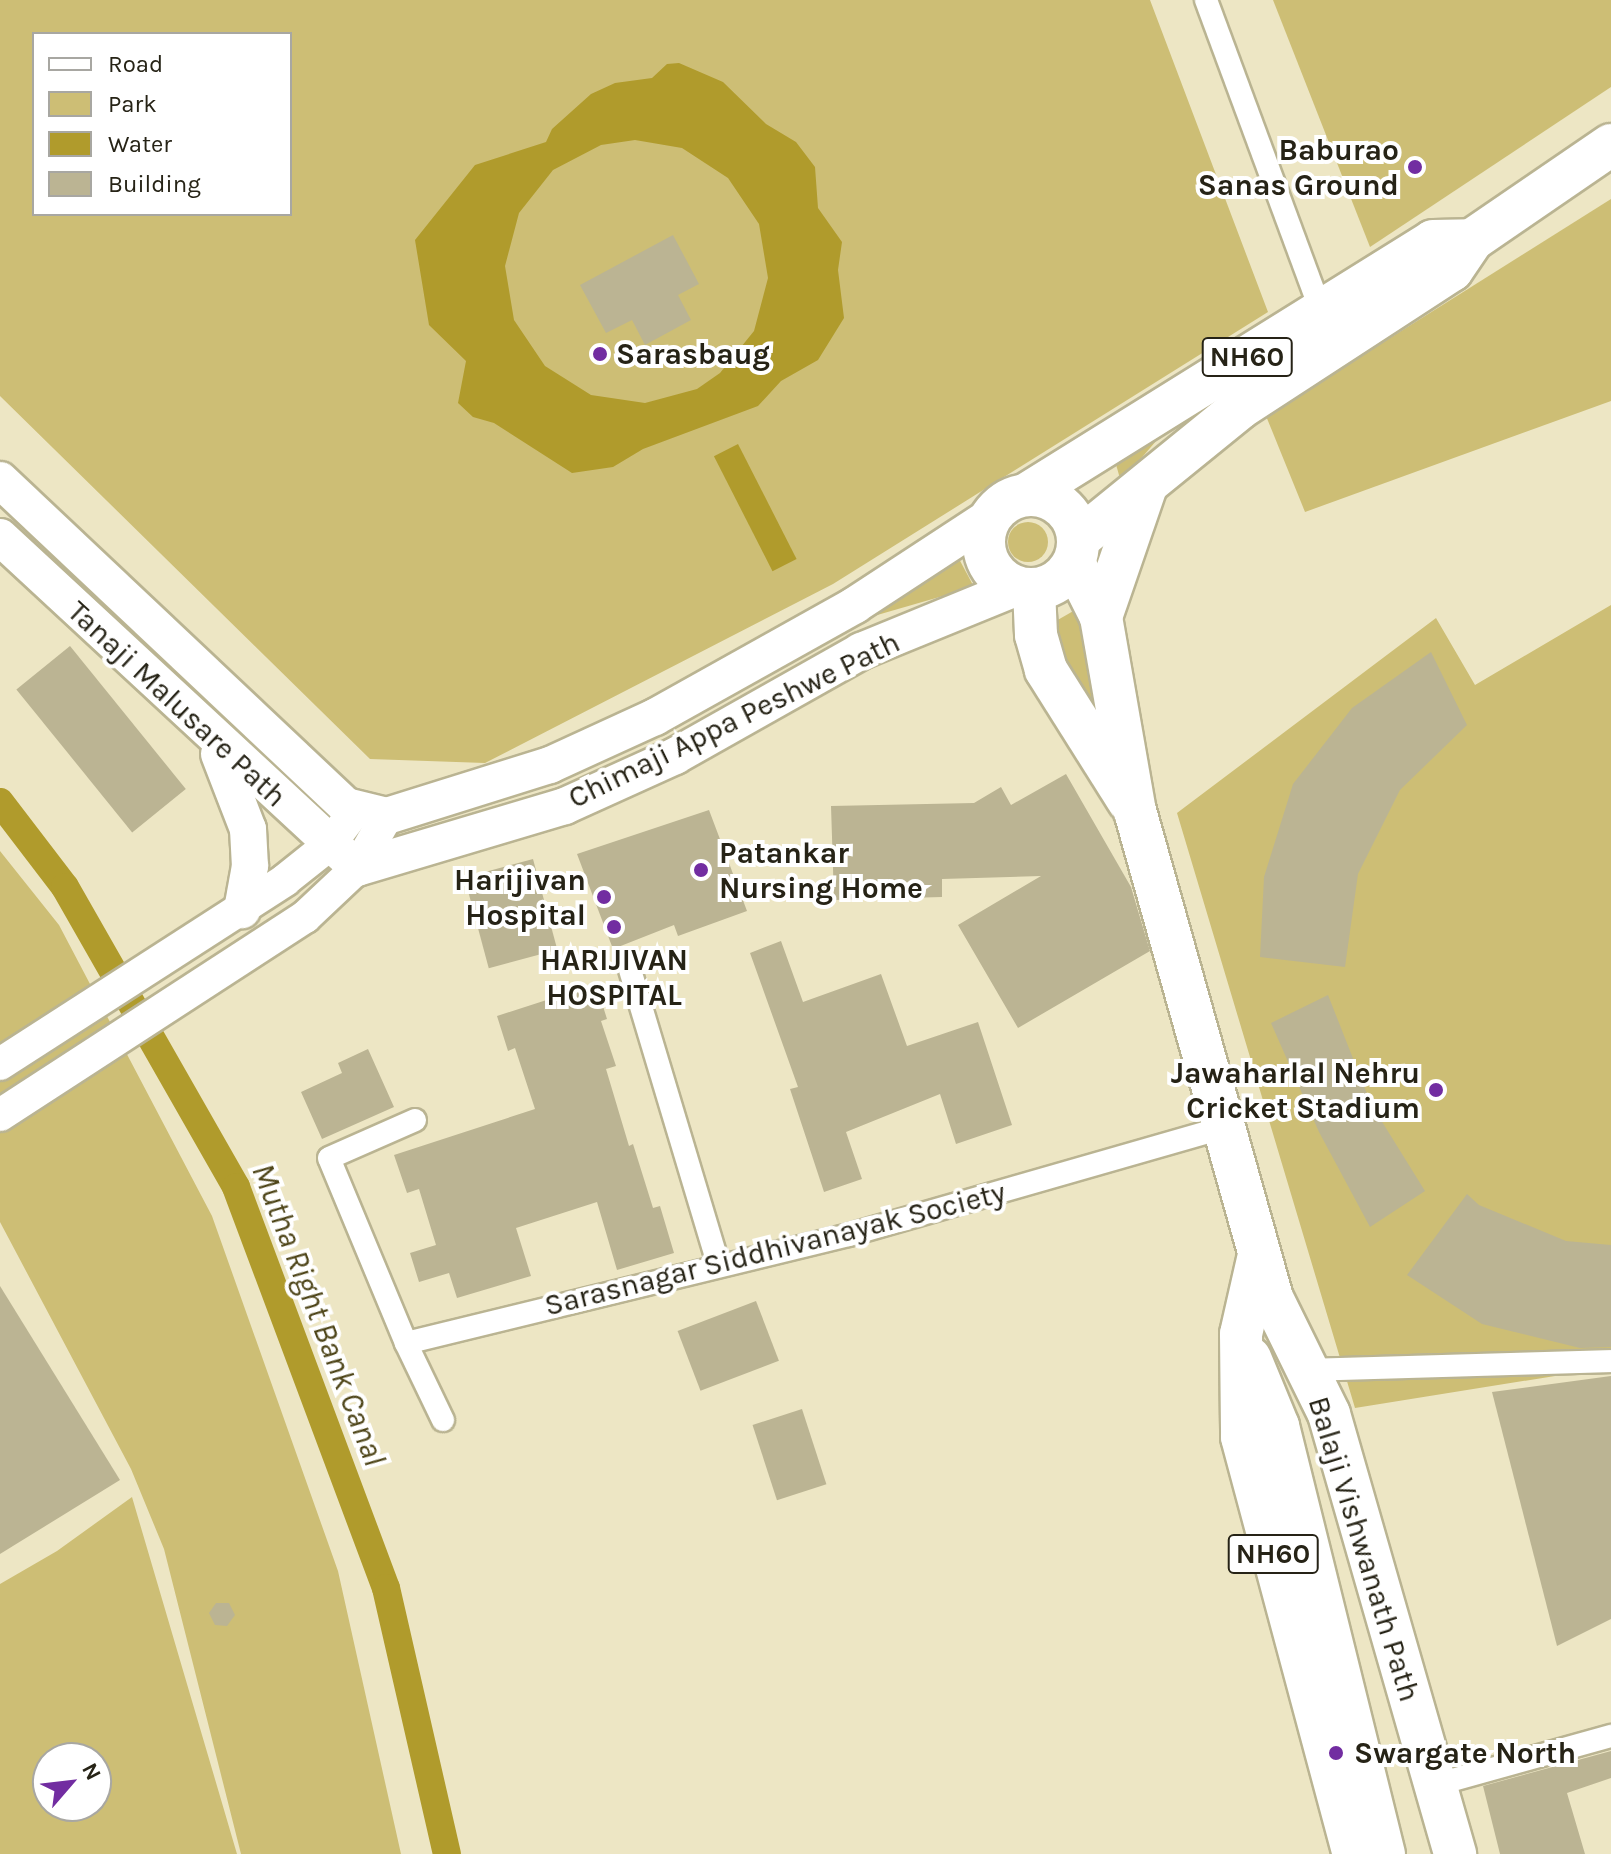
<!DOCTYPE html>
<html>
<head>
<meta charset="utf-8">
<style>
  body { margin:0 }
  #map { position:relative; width:1611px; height:1854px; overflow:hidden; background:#ede6c4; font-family:Karla,sans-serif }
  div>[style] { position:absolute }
  .green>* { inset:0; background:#cdbe75 }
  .round { border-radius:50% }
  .water>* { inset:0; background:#b09b2c; transform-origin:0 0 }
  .canal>* { height:28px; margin:-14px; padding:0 14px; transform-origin:14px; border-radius:14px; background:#b09b2c }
  .building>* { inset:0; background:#bbb493; transform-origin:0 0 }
  .roads { filter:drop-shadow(2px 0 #bab492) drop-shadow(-2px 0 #bab492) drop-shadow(0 2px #bab492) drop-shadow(0 -2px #bab492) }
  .street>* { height:22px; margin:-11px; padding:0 11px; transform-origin:11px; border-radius:11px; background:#fff }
  .secondary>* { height:32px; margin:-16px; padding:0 16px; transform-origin:16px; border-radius:16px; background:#fff }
  .primary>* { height:36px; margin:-18px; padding:0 18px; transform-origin:18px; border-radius:18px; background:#fff }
  .highway>* { height:42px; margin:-21px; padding:0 21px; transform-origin:21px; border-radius:21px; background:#fff }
  .highway>.ring { margin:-21px; padding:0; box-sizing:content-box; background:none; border:42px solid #fff; border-radius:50% }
  .dots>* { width:22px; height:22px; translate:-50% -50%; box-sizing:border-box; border:4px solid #fff; border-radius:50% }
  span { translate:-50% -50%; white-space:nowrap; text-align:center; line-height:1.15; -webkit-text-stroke:8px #fff; paint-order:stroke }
  .shield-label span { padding:2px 6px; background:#fff; border:2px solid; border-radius:6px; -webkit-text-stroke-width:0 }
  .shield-label { font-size:28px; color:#262316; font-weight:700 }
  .poi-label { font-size:30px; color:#262316; font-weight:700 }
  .right { translate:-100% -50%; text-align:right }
  .left { translate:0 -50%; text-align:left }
  .street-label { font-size:30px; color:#262316 }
  .water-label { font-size:32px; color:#4e4519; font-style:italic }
  .legend { position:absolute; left:32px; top:32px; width:260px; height:184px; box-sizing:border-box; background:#fff; border:2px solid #a8a7a2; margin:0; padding:10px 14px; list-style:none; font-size:24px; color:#262316 }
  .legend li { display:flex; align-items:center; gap:16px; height:40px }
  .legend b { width:40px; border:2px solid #a8a7a2 }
  .north { position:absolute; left:32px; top:1742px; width:80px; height:80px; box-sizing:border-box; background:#fff; border:2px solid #a8a7a2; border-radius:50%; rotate:62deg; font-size:22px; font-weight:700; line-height:32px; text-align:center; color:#262316 }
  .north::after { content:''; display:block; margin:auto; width:28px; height:36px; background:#722da1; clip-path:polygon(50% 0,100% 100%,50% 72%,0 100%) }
</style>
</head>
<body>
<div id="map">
  <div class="green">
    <i style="clip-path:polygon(evenodd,0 0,1150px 0,1268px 312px,833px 584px,485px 763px,370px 759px,0 396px,0 0,34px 34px,290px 34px,290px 214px,34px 214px,34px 34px)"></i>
    <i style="clip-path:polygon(1273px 0,1611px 0,1611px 87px,1370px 247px)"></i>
    <i style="clip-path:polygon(1611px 199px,1611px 401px,1305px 512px,1266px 416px)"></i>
    <i style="clip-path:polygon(1162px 434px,1121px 482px,1115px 461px)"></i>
    <i class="round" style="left:1008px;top:522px;width:40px;height:40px"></i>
    <i style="clip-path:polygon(958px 557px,974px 587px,860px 620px)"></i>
    <i style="clip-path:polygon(1089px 602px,1117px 749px,1042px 629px)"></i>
    <i style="clip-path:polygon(1611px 605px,1611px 1367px,1355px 1408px,1177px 813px,1436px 618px,1475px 685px)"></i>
    <i style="clip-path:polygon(0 851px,59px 925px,212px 1216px,338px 1571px,401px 1854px,241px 1854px,164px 1549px,131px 1469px,0 1222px)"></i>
    <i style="clip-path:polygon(evenodd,132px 1497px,237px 1854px,0 1854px,0 1584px,57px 1551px,132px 1497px,48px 1758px,96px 1758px,96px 1806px,48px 1806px,48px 1758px)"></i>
  </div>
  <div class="water">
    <i style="clip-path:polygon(evenodd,679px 63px,723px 82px,766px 124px,796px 142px,815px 167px,818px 208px,842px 242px,838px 270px,844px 318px,818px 360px,781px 381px,758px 406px,643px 449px,613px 467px,572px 473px,494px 423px,473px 417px,458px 403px,466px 361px,429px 325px,415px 240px,475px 165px,546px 142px,552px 129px,591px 94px,615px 83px,652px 78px,667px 64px,679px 63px,635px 140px,682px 148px,728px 178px,759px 224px,768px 278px,754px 331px,720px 373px,697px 389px,645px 403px,591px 395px,545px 366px,514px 320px,505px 266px,519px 213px,553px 170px,601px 145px,635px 140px)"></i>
    <i style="left:738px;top:444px;width:129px;height:27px;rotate:63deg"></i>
  </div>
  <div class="canal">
    <i style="left:0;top:802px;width:107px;rotate:52.6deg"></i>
    <i style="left:65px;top:887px;width:345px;rotate:60.3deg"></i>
    <i style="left:236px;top:1187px;width:428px;rotate:69.5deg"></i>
    <i style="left:386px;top:1588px;width:273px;rotate:77.1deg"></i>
  </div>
  <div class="building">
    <i style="clip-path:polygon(673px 235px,699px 284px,678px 295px,691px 320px,645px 345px,632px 320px,606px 333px,580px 285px)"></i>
    <i style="left:70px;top:646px;width:184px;height:69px;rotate:51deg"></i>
    <i style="clip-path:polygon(1431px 652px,1467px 725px,1400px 790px,1358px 874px,1345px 967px,1260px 957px,1264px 877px,1293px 784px,1352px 708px)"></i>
    <i style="clip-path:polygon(1066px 774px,1131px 887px,1150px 951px,1018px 1028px,958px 925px,1041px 876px,942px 879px,942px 897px,834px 900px,831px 806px,974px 803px,1001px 787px,1011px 805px)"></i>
    <i style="clip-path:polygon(709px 810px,747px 911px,678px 936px,674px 925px,613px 949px,577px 854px)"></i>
    <i style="left:533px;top:859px;width:94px;height:71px;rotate:75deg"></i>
    <i style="clip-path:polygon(781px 941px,803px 1002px,881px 974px,907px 1046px,978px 1022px,1012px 1125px,956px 1144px,940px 1094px,846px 1132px,862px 1179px,824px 1192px,790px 1089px,798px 1087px,750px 953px)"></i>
    <i style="clip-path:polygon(596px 984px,607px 1019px,601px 1021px,616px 1066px,606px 1069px,629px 1146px,633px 1144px,653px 1208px,660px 1206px,674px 1253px,617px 1270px,597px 1202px,516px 1228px,531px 1276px,457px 1298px,449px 1273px,419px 1282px,410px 1253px,436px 1245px,419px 1189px,407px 1193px,394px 1155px,535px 1109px,515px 1048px,508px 1051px,497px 1016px)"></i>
    <i style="clip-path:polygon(1328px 995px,1371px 1104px,1425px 1191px,1370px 1227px,1319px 1132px,1271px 1023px)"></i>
    <i style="clip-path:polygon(368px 1049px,394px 1107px,322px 1139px,301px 1092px,342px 1073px,338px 1063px)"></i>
    <i style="clip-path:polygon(1467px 1194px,1479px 1205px,1566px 1241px,1611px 1245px,1611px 1347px,1580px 1348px,1482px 1324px,1407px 1275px)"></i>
    <i style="clip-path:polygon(0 1286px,120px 1480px,0 1554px)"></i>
    <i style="left:756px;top:1301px;width:64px;height:84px;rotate:69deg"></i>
    <i style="clip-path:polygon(1611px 1376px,1611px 1619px,1557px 1646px,1492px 1392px)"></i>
    <i style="left:802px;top:1409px;width:79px;height:52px;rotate:72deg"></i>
    <i style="clip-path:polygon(216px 1603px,229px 1603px,235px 1615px,227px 1626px,215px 1625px,209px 1613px)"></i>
    <i style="clip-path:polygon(1611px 1751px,1611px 1778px,1567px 1793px,1585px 1854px,1500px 1854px,1483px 1786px)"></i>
  </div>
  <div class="roads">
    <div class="street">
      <i style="left:1206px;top:0;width:332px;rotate:69.7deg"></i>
      <i style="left:630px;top:970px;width:307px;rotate:73.3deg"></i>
      <i style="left:406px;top:1343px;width:200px;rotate:-112.6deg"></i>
      <i style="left:329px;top:1158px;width:94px;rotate:-23.8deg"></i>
      <i style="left:1308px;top:1370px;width:303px;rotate:-1.7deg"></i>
      <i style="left:443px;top:1420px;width:85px;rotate:-115.7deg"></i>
      <i style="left:406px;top:1343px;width:456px;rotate:-13.7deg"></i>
      <i style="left:849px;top:1235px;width:392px;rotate:-16deg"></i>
      <i style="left:1435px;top:1785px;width:183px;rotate:-15.6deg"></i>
    </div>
    <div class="secondary">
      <i style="left:0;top:1064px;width:339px;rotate:-32.8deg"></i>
      <i style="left:285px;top:880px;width:56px;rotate:-38.5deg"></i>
      <i style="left:329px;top:845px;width:43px;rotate:-52.6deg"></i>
      <i style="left:0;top:1115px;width:364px;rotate:-33deg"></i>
      <i style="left:305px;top:917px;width:71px;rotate:-43.3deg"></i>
      <i style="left:357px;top:868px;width:60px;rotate:-60deg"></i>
    </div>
    <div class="primary">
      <i style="left:0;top:480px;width:475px;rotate:43.3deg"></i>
      <i style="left:346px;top:806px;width:42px;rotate:13.7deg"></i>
      <i style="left:387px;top:816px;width:171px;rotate:-17.4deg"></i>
      <i style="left:550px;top:765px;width:115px;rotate:-24.6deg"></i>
      <i style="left:655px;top:717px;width:229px;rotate:-29.2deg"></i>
      <i style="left:855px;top:605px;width:163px;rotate:-33.2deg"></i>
      <i style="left:0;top:537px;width:487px;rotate:42.8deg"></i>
      <i style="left:357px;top:868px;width:217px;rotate:-16.6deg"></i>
      <i style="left:565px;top:806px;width:121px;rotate:-24.4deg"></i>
      <i style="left:675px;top:756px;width:214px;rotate:-29.4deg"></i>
      <i style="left:861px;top:651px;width:166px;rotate:-22.2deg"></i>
      <i style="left:219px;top:754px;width:80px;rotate:68.9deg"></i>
      <i style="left:248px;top:829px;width:37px;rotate:87deg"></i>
      <i style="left:250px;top:866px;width:45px;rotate:100.3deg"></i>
    </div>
    <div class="highway">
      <i style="left:1027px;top:494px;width:478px;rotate:-31.9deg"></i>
      <i style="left:1433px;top:241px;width:39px;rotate:-1deg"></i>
      <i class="ring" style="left:984px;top:495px;width:52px;height:52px"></i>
      <i style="left:1080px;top:538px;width:206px;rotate:-39.1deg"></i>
      <i style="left:1240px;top:408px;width:253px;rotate:-33.1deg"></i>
      <i style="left:1452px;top:270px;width:36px;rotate:-56deg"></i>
      <i style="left:1472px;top:240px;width:168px;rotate:-34.4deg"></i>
      <i style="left:1074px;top:563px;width:60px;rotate:63.4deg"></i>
      <i style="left:1101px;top:617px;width:197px;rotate:80.1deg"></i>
      <i style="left:1135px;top:811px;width:506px;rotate:74.29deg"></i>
      <i style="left:1272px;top:1298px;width:129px;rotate:63.8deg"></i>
      <i style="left:1329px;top:1414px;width:458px;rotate:74deg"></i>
      <i style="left:1034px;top:589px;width:46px;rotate:87.5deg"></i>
      <i style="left:1036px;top:635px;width:36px;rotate:74deg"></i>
      <i style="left:1046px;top:670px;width:154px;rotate:57.8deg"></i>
      <i style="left:1101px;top:617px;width:139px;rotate:-71deg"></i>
      <i style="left:1259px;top:1255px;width:81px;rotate:102.8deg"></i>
      <i style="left:1241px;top:1334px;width:103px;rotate:89.4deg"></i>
      <i style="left:1242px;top:1437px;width:432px;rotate:75deg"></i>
      <i style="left:1250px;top:1358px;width:74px;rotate:67.6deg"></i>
      <i style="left:1278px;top:1426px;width:441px;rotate:76.1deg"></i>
    </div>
  </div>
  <div class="dots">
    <i style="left:1415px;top:167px;background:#722da1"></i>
    <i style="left:600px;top:354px;background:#722da1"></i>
    <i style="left:701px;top:870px;background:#722da1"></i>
    <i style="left:604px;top:897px;background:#722da1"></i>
    <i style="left:614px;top:927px;background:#722da1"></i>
    <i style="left:1436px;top:1090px;background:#722da1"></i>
    <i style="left:1336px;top:1753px;background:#722da1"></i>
  </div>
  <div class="shield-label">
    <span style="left:1247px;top:357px">NH60</span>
    <span style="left:1273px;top:1554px">NH60</span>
  </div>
  <div class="poi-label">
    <span class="right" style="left:1399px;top:167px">Baburao<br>Sanas Ground</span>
    <span class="left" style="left:616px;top:354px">Sarasbaug</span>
    <span class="left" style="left:719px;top:870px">Patankar<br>Nursing Home</span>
    <span class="right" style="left:586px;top:897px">Harijivan<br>Hospital</span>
    <span style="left:614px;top:977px">HARIJIVAN<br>HOSPITAL</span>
    <span class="right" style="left:1420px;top:1090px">Jawaharlal Nehru<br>Cricket Stadium</span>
    <span class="left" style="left:1354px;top:1753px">Swargate North</span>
  </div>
  <div class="street-label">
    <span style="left:177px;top:704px;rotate:43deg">Tanaji Malusare Path</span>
    <span style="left:734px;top:720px;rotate:-26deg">Chimaji Appa Peshwe Path</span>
    <span style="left:775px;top:1249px;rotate:-14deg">Sarasnagar Siddhivanayak Society</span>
    <span style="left:1364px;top:1549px;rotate:73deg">Balaji Vishwanath Path</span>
  </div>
  <div class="water-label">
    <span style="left:318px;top:1315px;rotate:69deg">Mutha Right Bank Canal</span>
  </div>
  <ul class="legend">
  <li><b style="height:10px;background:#fff"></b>Road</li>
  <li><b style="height:22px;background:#cdbe75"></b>Park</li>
  <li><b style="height:22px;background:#b09b2c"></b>Water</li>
  <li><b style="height:22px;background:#bbb493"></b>Building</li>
  </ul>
  <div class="north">N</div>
</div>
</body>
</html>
